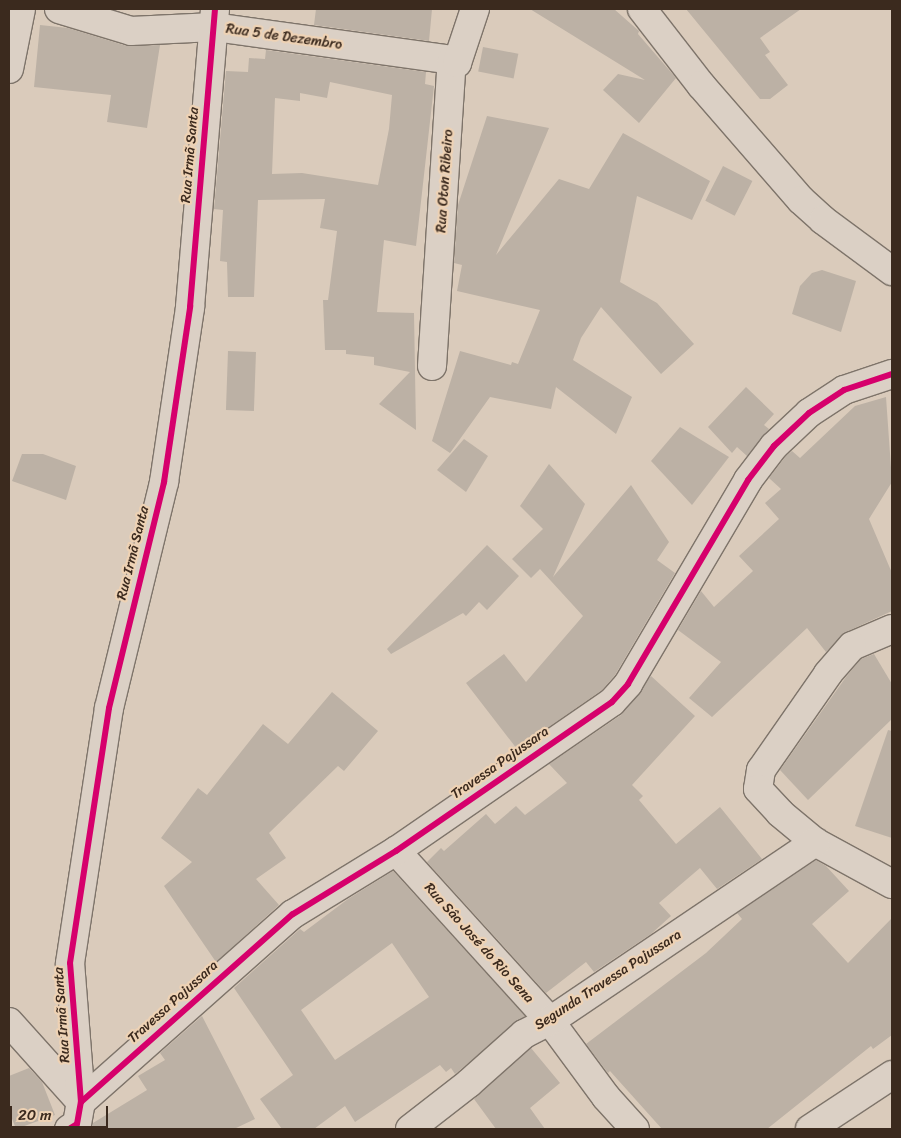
<!DOCTYPE html>
<html>
<head>
<meta charset="utf-8">
<style>
  body { margin:0 }
  #map { position:relative; width:901px; height:1138px; overflow:hidden; background:#dacbbb; font-family:Sriracha,sans-serif }
  div>[style] { position:absolute }
  .building>* { inset:0; background:#bcb1a5; transform-origin:0 0 }
  .roads { filter:drop-shadow(1px 0 #7e746a) drop-shadow(-1px 0 #7e746a) drop-shadow(0 1px #7e746a) drop-shadow(0 -1px #7e746a) }
  .minor>* { height:28px; margin:-14px; padding:0 14px; transform-origin:14px; border-radius:14px; background:#dbd0c5 }
  .cycleway>* { height:6px; margin:-3px; padding:0 3px; transform-origin:3px; border-radius:3px; background:#d6006c }
  span { translate:-50% -50%; white-space:nowrap; text-align:center; line-height:1.15; -webkit-text-stroke:4.5px #eed2b4; paint-order:stroke }
  .street-label { font-size:14px; color:#3b2a1e }
  .frame { position:absolute; inset:0; border:10px solid #3b2a1e; pointer-events:none }
  .scale { position:absolute; left:10px; top:1106px; width:98px; height:22px; box-sizing:border-box; border:2px solid #3b2a1e; border-top:0; padding-left:6px; font-size:15px; line-height:18px; white-space:nowrap; color:#3b2a1e; -webkit-text-stroke:4px #eed2b4; paint-order:stroke }
</style>
</head>
<body>
<div id="map">
  <div class="building">
    <i style="clip-path:polygon(316px 9px,432px 9px,429px 41px,314px 25px)"></i>
    <i style="clip-path:polygon(530px 9px,614px 9px,639px 31px,638px 34px,676px 78px,639px 123px,603px 90px,618px 74px,645px 80px)"></i>
    <i style="clip-path:polygon(686px 9px,801px 9px,760px 38px,770px 52px,765px 55px,788px 85px,770px 99px,760px 99px)"></i>
    <i style="clip-path:polygon(40px 25px,68px 28px,127px 46px,160px 45px,147px 128px,107px 122px,111px 95px,34px 87px)"></i>
    <i style="left:483px;top:47px;width:36px;height:25px;rotate:11deg"></i>
    <i style="clip-path:polygon(evenodd,266px 50px,426px 72px,425px 84px,434px 86px,416px 246px,384px 240px,377px 312px,414px 313px,416px 430px,379px 404px,410px 372px,374px 365px,374px 357px,346px 354px,346px 350px,325px 350px,323px 300px,328px 300px,337px 231px,320px 228px,325px 199px,258px 200px,254px 297px,228px 297px,227px 262px,220px 261px,223px 210px,214px 209px,226px 71px,248px 72px,249px 58px,265px 59px,266px 50px,330px 82px,392px 95px,389px 129px,378px 185px,302px 173px,272px 174px,275px 98px,300px 101px,300px 93px,327px 98px,330px 82px)"></i>
    <i style="clip-path:polygon(487px 116px,549px 128px,496px 255px,559px 179px,589px 189px,623px 133px,710px 181px,692px 220px,637px 196px,620px 282px,657px 303px,694px 344px,661px 374px,601px 307px,581px 338px,573px 360px,632px 397px,616px 434px,556px 387px,551px 409px,490px 397px,450px 453px,432px 441px,460px 351px,511px 365px,512px 362px,518px 364px,540px 310px,457px 291px,462px 265px,454px 263px,458px 205px)"></i>
    <i style="left:723px;top:166px;width:33px;height:39px;rotate:27deg"></i>
    <i style="clip-path:polygon(822px 270px,856px 281px,841px 332px,792px 314px,800px 286px,812px 273px)"></i>
    <i style="left:228px;top:351px;width:28px;height:59px;rotate:2deg"></i>
    <i style="clip-path:polygon(746px 387px,774px 414px,764px 425px,769px 429px,747px 456px,737px 447px,732px 453px,708px 427px)"></i>
    <i style="clip-path:polygon(886px 397px,892px 482px,869px 519px,892px 573px,892px 611px,846px 632px,826px 652px,807px 628px,712px 717px,689px 698px,721px 662px,678px 630px,701px 591px,714px 607px,753px 571px,739px 556px,779px 519px,765px 503px,781px 489px,769px 478px,786px 456px,792px 451px,800px 458px,855px 406px)"></i>
    <i style="clip-path:polygon(680px 427px,729px 457px,692px 505px,651px 461px)"></i>
    <i style="clip-path:polygon(464px 439px,488px 456px,466px 492px,437px 470px)"></i>
    <i style="clip-path:polygon(22px 454px,43px 454px,76px 466px,66px 500px,12px 481px)"></i>
    <i style="clip-path:polygon(549px 464px,585px 504px,553px 577px,631px 485px,669px 542px,657px 560px,675px 573px,615px 675px,602px 690px,517px 749px,466px 683px,504px 654px,526px 682px,583px 616px,540px 569px,531px 578px,512px 559px,543px 529px,520px 506px)"></i>
    <i style="clip-path:polygon(487px 545px,519px 576px,487px 610px,479px 602px,466px 616px,463px 613px,391px 654px,387px 649px)"></i>
    <i style="clip-path:polygon(874px 654px,892px 684px,892px 719px,808px 800px,780px 770px,846px 677px,861px 659px)"></i>
    <i style="clip-path:polygon(651px 676px,695px 716px,632px 785px,643px 796px,639px 800px,676px 844px,720px 807px,762px 859px,717px 889px,700px 868px,659px 903px,671px 916px,651px 934px,594px 972px,586px 962px,546px 993px,427px 862px,441px 848px,444px 851px,486px 814px,495px 824px,516px 806px,525px 815px,567px 783px,549px 764px,621px 715px)"></i>
    <i style="clip-path:polygon(332px 692px,378px 731px,344px 771px,338px 766px,269px 833px,286px 858px,256px 879px,279px 905px,216px 962px,164px 886px,192px 862px,161px 838px,198px 788px,207px 795px,263px 724px,288px 744px)"></i>
    <i style="clip-path:polygon(888px 730px,892px 731px,892px 838px,855px 826px)"></i>
    <i style="clip-path:polygon(816px 860px,826px 866px,849px 891px,812px 924px,848px 963px,892px 918px,892px 1035px,873px 1049px,871px 1046px,767px 1129px,662px 1129px,610px 1071px,608px 1073px,586px 1044px,706px 953px,742px 919px,737px 913px)"></i>
    <i style="clip-path:polygon(evenodd,393px 871px,525px 1016px,455px 1074px,451px 1068px,446px 1072px,440px 1065px,355px 1122px,345px 1106px,314px 1129px,282px 1129px,260px 1099px,293px 1075px,234px 988px,300px 929px,304px 932px,348px 899px,393px 871px,392px 943px,429px 997px,335px 1060px,301px 1010px,392px 943px)"></i>
    <i style="clip-path:polygon(202px 1016px,255px 1119px,234px 1129px,91px 1129px,93px 1123px,147px 1090px,138px 1076px,165px 1060px,160px 1053px)"></i>
    <i style="clip-path:polygon(531px 1048px,560px 1083px,530px 1108px,545px 1129px,496px 1129px,474px 1099px)"></i>
    <i style="clip-path:polygon(29px 1068px,42px 1082px,55px 1115px,16px 1129px,9px 1111px,9px 1076px)"></i>
  </div>
  <div class="roads">
    <div class="minor">
      <i style="left:59px;top:9px;width:75px;rotate:17deg"></i>
      <i style="left:131px;top:31px;width:83px;rotate:-2.8deg"></i>
      <i style="left:214px;top:27px;width:240px;rotate:7.9deg"></i>
      <i style="left:642px;top:9px;width:96px;rotate:52.2deg"></i>
      <i style="left:701px;top:85px;width:152px;rotate:49deg"></i>
      <i style="left:801px;top:200px;width:30px;rotate:42deg"></i>
      <i style="left:823px;top:220px;width:86px;rotate:36.5deg"></i>
      <i style="left:9px;top:69px;width:61px;rotate:-78.7deg"></i>
      <i style="left:432px;top:366px;width:307px;rotate:-86.3deg"></i>
      <i style="left:452px;top:60px;width:6px;rotate:31deg"></i>
      <i style="left:457px;top:63px;width:57px;rotate:-71.6deg"></i>
      <i style="left:892px;top:629px;width:43px;rotate:157deg"></i>
      <i style="left:852px;top:646px;width:37px;rotate:131deg"></i>
      <i style="left:828px;top:674px;width:117px;rotate:124.9deg"></i>
      <i style="left:761px;top:770px;width:19px;rotate:99deg"></i>
      <i style="left:758px;top:789px;width:33px;rotate:47deg"></i>
      <i style="left:780px;top:813px;width:45px;rotate:39.6deg"></i>
      <i style="left:815px;top:842px;width:88px;rotate:28.6deg"></i>
      <i style="left:396px;top:851px;width:229px;rotate:47.8deg"></i>
      <i style="left:550px;top:1021px;width:94px;rotate:53.6deg"></i>
      <i style="left:606px;top:1097px;width:43px;rotate:47.8deg"></i>
      <i style="left:9px;top:1022px;width:108px;rotate:48deg"></i>
      <i style="left:81px;top:1102px;width:283px;rotate:-41.6deg"></i>
      <i style="left:293px;top:914px;width:121px;rotate:-31.5deg"></i>
      <i style="left:396px;top:851px;width:262px;rotate:-34.6deg"></i>
      <i style="left:612px;top:702px;width:24px;rotate:-48deg"></i>
      <i style="left:628px;top:684px;width:237px;rotate:-59.5deg"></i>
      <i style="left:748px;top:480px;width:43px;rotate:-52.6deg"></i>
      <i style="left:774px;top:446px;width:48px;rotate:-43.3deg"></i>
      <i style="left:809px;top:413px;width:42px;rotate:-33.3deg"></i>
      <i style="left:844px;top:390px;width:51px;rotate:-18.4deg"></i>
      <i style="left:69px;top:1129px;width:9px;rotate:-32deg"></i>
      <i style="left:77px;top:1124px;width:22px;rotate:-80deg"></i>
      <i style="left:81px;top:1102px;width:139px;rotate:-94.5deg"></i>
      <i style="left:70px;top:963px;width:258px;rotate:-81.3deg"></i>
      <i style="left:109px;top:708px;width:233px;rotate:-76.3deg"></i>
      <i style="left:164px;top:482px;width:177px;rotate:-81.5deg"></i>
      <i style="left:190px;top:307px;width:299px;rotate:-85.2deg"></i>
      <i style="left:410px;top:1129px;width:75px;rotate:-37.9deg"></i>
      <i style="left:469px;top:1083px;width:74px;rotate:-41.7deg"></i>
      <i style="left:524px;top:1034px;width:29px;rotate:-27deg"></i>
      <i style="left:550px;top:1021px;width:320px;rotate:-34deg"></i>
      <i style="left:810px;top:1129px;width:98px;rotate:-33.4deg"></i>
    </div>
  </div>
  <div class="cycleway">
    <i style="left:81px;top:1102px;width:283px;rotate:-41.6deg"></i>
    <i style="left:293px;top:914px;width:121px;rotate:-31.5deg"></i>
    <i style="left:396px;top:851px;width:262px;rotate:-34.6deg"></i>
    <i style="left:612px;top:702px;width:24px;rotate:-48deg"></i>
    <i style="left:628px;top:684px;width:237px;rotate:-59.5deg"></i>
    <i style="left:748px;top:480px;width:43px;rotate:-52.6deg"></i>
    <i style="left:774px;top:446px;width:48px;rotate:-43.3deg"></i>
    <i style="left:809px;top:413px;width:42px;rotate:-33.3deg"></i>
    <i style="left:844px;top:390px;width:51px;rotate:-18.4deg"></i>
    <i style="left:69px;top:1129px;width:9px;rotate:-32deg"></i>
    <i style="left:77px;top:1124px;width:22px;rotate:-80deg"></i>
    <i style="left:81px;top:1102px;width:139px;rotate:-94.5deg"></i>
    <i style="left:70px;top:963px;width:258px;rotate:-81.3deg"></i>
    <i style="left:109px;top:708px;width:233px;rotate:-76.3deg"></i>
    <i style="left:164px;top:482px;width:177px;rotate:-81.5deg"></i>
    <i style="left:190px;top:307px;width:299px;rotate:-85.2deg"></i>
  </div>
  <div class="street-label">
    <span style="left:284px;top:37px;rotate:8deg">Rua 5 de Dezembro</span>
    <span style="left:190px;top:155px;rotate:-85deg">Rua Irmã Santa</span>
    <span style="left:445px;top:181px;rotate:-86deg">Rua Oton Ribeiro</span>
    <span style="left:133px;top:553px;rotate:-76deg">Rua Irmã Santa</span>
    <span style="left:500px;top:763px;rotate:-35deg">Travessa Pajussara</span>
    <span style="left:479px;top:943px;rotate:48deg">Rua Sâo José do Rio Sena</span>
    <span style="left:608px;top:980px;rotate:-33deg">Segunda Travessa Pajussara</span>
    <span style="left:173px;top:1002px;rotate:-42deg">Travessa Pajussara</span>
    <span style="left:62px;top:1015px;rotate:-94deg">Rua Irmã Santa</span>
  </div>
  <div class="frame"></div>
  <div class="scale">20 m</div>
</div>
</body>
</html>
